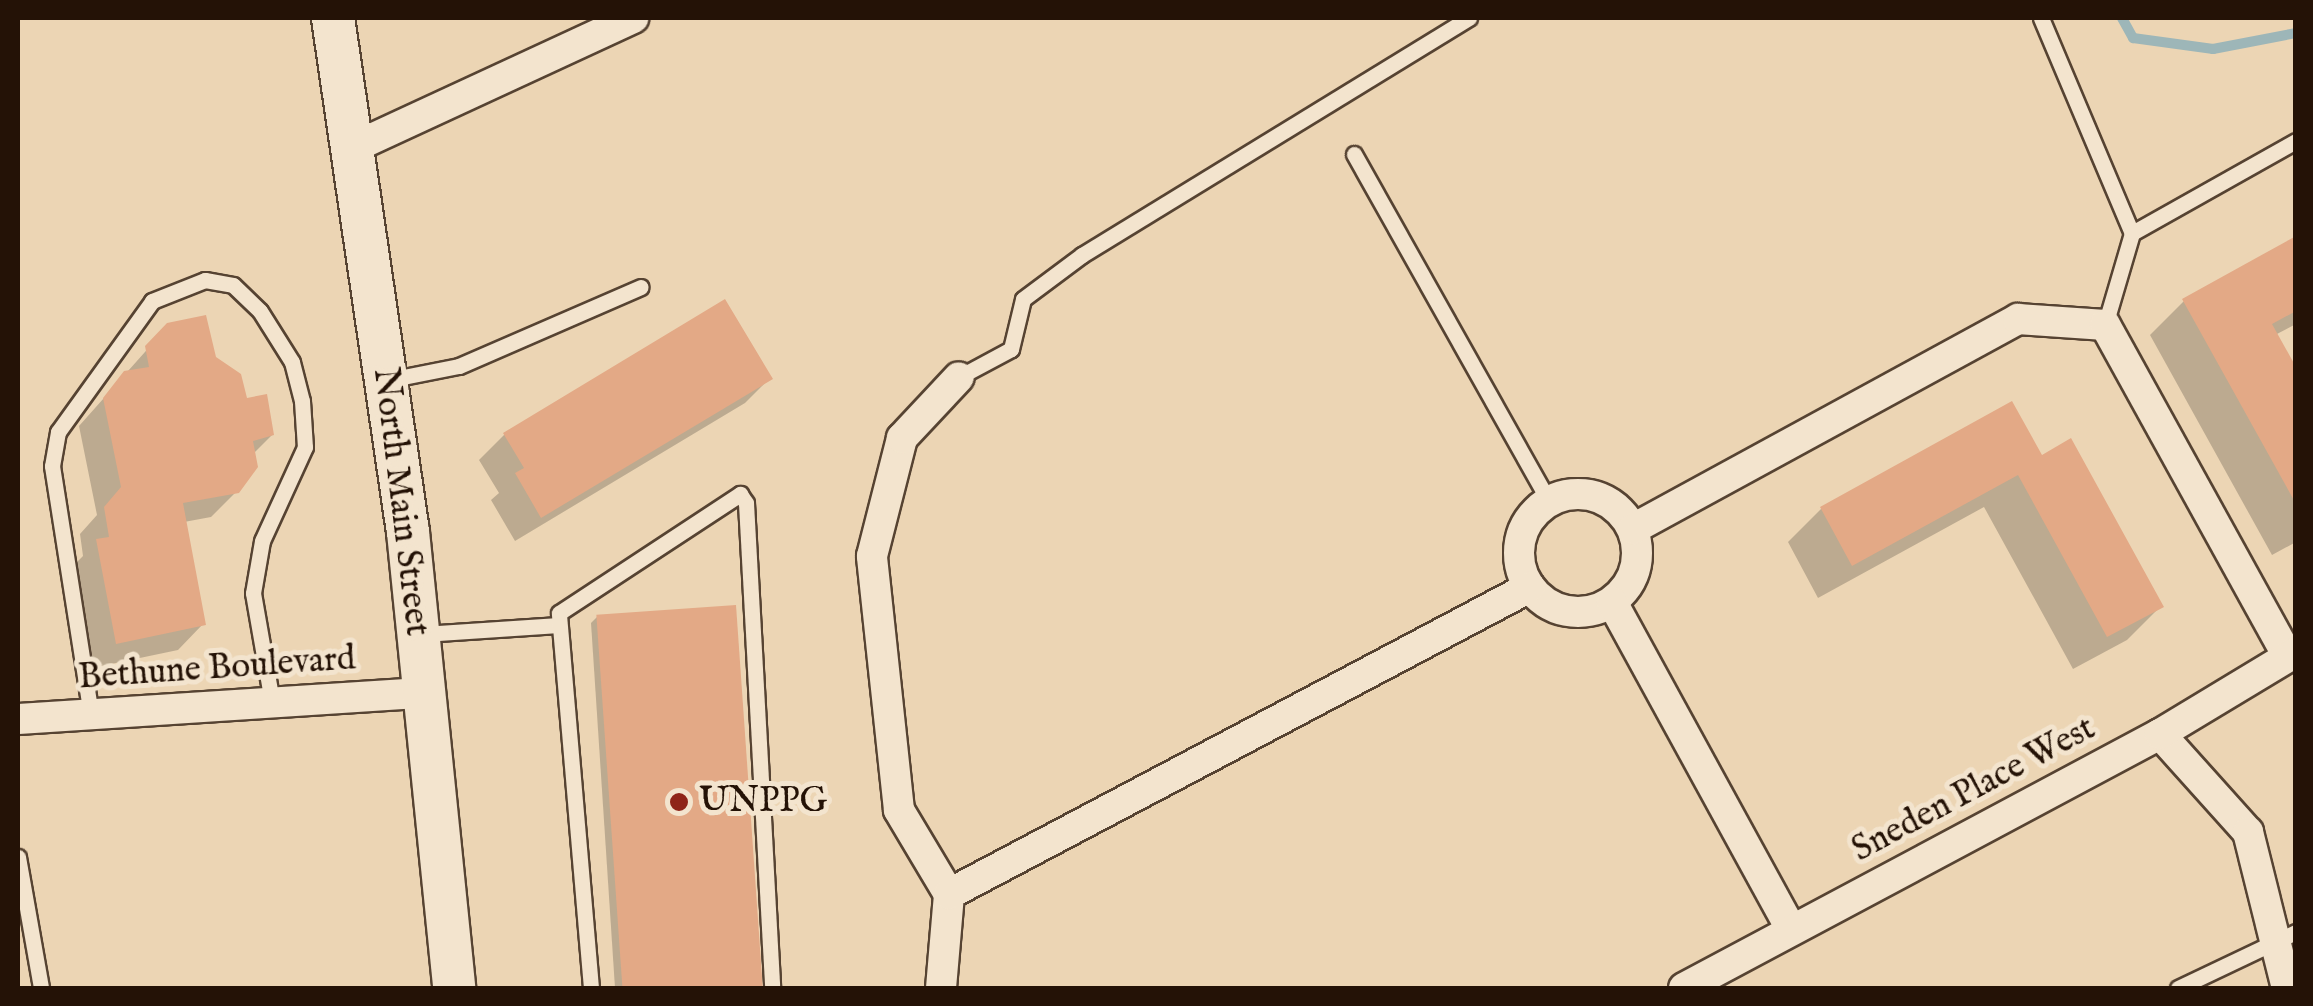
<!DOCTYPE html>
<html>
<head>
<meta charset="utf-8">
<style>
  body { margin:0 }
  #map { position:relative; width:2313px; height:1006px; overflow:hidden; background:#ecd5b4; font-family:"IM FELL English",serif }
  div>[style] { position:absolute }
  .shadow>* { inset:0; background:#0003 }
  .stream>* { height:10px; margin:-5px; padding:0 5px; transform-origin:5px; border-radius:5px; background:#9db6b8 }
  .building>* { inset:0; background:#e3a986; transform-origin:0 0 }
  .roads { filter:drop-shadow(2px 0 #564332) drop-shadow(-2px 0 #564332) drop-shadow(0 2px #564332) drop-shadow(0 -2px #564332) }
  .service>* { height:15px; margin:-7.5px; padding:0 7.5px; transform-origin:7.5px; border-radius:7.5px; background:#f3e4ce }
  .minor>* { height:30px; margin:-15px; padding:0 15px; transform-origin:15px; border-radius:15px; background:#f3e4ce }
  .minor>.ring { margin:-15px; padding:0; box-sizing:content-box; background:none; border:30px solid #f3e4ce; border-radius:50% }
  .secondary>* { height:42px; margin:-21px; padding:0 21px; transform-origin:21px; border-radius:21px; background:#f3e4ce }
  .dots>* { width:28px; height:28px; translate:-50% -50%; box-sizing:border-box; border:5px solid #f3e4ce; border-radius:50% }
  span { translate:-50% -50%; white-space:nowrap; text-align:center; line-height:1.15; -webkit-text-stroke:10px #f3e4ce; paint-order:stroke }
  .street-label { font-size:35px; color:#241206 }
  .poi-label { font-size:35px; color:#241206 }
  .left { translate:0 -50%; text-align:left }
  .frame { position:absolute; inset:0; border:20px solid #241206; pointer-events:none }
</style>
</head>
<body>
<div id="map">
  <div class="shadow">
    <i style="clip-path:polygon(2296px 239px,2296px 324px,2275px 335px,2296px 372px,2296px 542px,2272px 555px,2150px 335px,2184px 301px)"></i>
    <i style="clip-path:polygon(169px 325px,214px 359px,272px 435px,253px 454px,237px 491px,211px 517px,184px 522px,203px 624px,178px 650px,92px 668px,72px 567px,83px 556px,80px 534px,97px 515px,79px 426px)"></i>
    <i style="clip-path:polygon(770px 378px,745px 403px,515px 541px,491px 500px,499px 493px,479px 460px,504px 435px)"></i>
    <i style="clip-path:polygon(2041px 458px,2161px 606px,2127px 640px,2073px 669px,1984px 507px,1818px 598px,1788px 542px,1821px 509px)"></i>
    <i style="clip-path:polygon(734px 608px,759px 988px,615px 988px,591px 623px,597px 617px)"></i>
  </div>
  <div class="stream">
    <i style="left:2122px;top:18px;width:23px;rotate:61deg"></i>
    <i style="left:2133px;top:38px;width:81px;rotate:7.8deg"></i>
    <i style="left:2213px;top:49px;width:85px;rotate:-10.9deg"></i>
  </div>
  <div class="building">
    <i style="clip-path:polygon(2296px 236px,2296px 311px,2272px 324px,2296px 367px,2296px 504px,2182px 299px)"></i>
    <i style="clip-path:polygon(725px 299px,773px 379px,541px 518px,515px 473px,524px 468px,503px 433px)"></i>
    <i style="clip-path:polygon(206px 315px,216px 357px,241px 374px,247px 398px,267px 394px,274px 435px,253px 441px,258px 467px,239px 493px,183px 503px,206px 625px,116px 644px,96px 539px,109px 537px,104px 507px,121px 487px,103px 398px,124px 371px,149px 367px,145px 346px,167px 323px)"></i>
    <i style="clip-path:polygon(2012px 401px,2042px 455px,2071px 438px,2164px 607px,2107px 637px,2018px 475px,1852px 566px,1820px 507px)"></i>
    <i style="left:736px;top:605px;width:384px;height:140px;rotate:86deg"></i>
  </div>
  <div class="roads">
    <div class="service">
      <i style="left:2041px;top:18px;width:233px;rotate:67.1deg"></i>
      <i style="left:1354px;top:154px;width:400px;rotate:60.7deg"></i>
      <i style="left:2105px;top:325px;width:96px;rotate:-73.6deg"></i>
      <i style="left:2132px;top:233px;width:188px;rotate:-29.3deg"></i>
      <i style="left:959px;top:377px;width:59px;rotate:-28.3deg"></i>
      <i style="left:1011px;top:349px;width:51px;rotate:-76.5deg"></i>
      <i style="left:1023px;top:299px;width:74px;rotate:-36.7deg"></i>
      <i style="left:1082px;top:255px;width:454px;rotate:-31.5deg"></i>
      <i style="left:388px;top:380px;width:72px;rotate:-11.2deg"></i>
      <i style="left:459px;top:366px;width:198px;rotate:-23.5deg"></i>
      <i style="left:423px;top:634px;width:136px;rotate:-3.8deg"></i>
      <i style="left:91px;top:715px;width:252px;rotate:-98.9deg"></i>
      <i style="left:52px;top:466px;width:35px;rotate:-80deg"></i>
      <i style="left:58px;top:432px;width:161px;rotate:-54.3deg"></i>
      <i style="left:152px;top:301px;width:57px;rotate:-21.6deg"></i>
      <i style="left:205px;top:280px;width:28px;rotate:10deg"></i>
      <i style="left:233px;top:285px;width:37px;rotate:44deg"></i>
      <i style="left:260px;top:311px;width:60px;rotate:57.9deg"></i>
      <i style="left:292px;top:362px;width:40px;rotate:75.6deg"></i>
      <i style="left:302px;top:401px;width:46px;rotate:86.3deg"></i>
      <i style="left:305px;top:447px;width:103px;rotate:114.6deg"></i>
      <i style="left:262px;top:541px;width:53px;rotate:99.8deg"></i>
      <i style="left:253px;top:593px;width:111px;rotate:80.1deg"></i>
      <i style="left:18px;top:857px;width:133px;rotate:80deg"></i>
      <i style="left:591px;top:988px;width:376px;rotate:-94.9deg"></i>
      <i style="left:559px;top:613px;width:217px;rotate:-33.3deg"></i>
      <i style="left:740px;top:494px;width:11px;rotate:56deg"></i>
      <i style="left:746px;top:503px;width:486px;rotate:86.9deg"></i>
      <i style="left:2178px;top:988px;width:131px;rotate:-25.4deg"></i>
    </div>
    <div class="minor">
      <i style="left:352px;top:148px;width:310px;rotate:-24.8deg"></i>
      <i class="ring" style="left:1519px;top:494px;width:88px;height:88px"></i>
      <i style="left:1633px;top:529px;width:439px;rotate:-28.6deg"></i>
      <i style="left:2018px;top:319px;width:87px;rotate:3.9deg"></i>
      <i style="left:2105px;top:325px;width:378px;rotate:61.1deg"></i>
      <i style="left:1612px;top:602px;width:373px;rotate:61.3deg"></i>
      <i style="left:18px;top:719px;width:405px;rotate:-3.7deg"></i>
      <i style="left:2160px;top:734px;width:132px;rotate:48.1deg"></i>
      <i style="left:2248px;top:832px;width:161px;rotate:76deg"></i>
      <i style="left:949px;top:894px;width:98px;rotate:-120.8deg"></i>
      <i style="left:899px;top:810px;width:255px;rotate:-96.1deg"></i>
      <i style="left:872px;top:556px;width:122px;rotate:-75.7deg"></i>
      <i style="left:902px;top:438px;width:83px;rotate:-46.9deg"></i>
      <i style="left:941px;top:988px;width:94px;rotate:-85.1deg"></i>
      <i style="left:949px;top:894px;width:657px;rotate:-27.85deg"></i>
      <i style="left:1684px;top:988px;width:540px;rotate:-28.08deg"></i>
      <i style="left:2160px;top:734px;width:159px;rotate:-31.1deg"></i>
    </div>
    <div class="secondary">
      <i style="left:333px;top:18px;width:519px;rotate:81.7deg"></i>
      <i style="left:408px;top:532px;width:458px;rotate:84.2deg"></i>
    </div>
  </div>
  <div class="dots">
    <i style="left:679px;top:802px;background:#8f2418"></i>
  </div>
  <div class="street-label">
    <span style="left:400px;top:502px;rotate:83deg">North Main Street</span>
    <span style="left:217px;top:669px;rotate:-4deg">Bethune Boulevard</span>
    <span style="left:1974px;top:790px;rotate:-28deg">Sneden Place West</span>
  </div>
  <div class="poi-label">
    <span class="left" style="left:699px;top:802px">UNPPG</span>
  </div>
  <div class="frame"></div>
</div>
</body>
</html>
